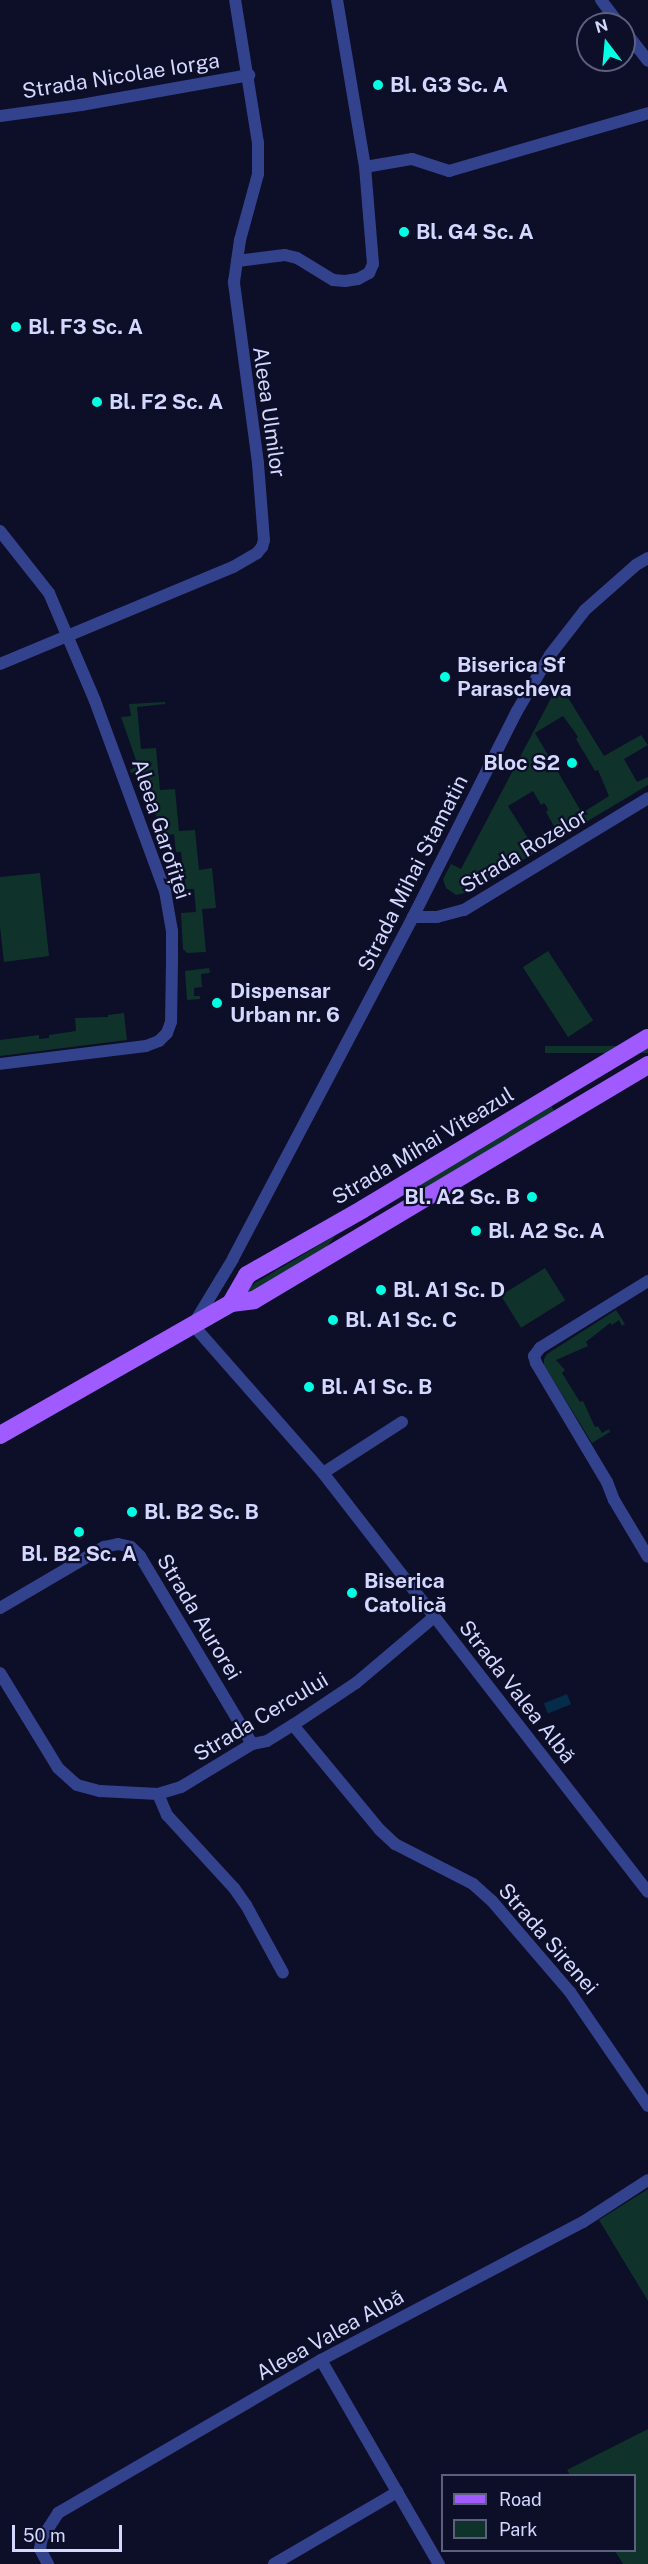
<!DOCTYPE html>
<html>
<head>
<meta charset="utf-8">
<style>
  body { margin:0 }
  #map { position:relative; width:648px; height:2564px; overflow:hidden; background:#0d0e28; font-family:"Public Sans",sans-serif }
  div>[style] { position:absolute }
  .green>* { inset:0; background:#0f332a; transform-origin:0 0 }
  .water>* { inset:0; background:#052c49; transform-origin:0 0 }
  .street>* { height:12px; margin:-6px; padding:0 6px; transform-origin:6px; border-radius:6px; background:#33428c }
  .primary>* { height:18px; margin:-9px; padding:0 9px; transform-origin:9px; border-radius:9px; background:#9f5bff }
  .dots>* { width:16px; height:16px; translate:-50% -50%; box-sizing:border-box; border:3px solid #0d0e28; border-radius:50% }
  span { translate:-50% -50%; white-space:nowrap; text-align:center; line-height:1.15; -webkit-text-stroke:4.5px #0d0e28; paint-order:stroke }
  .street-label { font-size:21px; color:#d4d8ff }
  .poi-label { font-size:21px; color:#d4d8ff; font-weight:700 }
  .left { translate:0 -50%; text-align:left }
  .right { translate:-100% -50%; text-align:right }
  .legend { position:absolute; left:441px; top:2474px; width:195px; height:78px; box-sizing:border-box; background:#0d0e28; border:2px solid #5d5f7e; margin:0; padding:8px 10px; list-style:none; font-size:18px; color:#d4d8ff }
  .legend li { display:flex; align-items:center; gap:12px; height:30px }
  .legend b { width:30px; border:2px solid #5d5f7e }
  .north { position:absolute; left:576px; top:12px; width:60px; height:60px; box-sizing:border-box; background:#0d0e28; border:2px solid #5d5f7e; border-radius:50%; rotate:344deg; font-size:16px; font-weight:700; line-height:24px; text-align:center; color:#d4d8ff }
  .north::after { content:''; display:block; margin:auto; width:21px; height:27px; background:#00ffe3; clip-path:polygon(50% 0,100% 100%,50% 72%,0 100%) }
  .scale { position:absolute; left:12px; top:2525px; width:110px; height:27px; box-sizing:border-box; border:3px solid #d4d8ff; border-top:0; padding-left:8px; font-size:18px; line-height:21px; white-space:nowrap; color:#d4d8ff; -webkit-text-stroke:4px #0d0e28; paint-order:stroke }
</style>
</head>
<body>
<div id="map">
  <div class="green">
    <i style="clip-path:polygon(evenodd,559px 683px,604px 756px,641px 735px,648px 745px,624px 759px,637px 782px,648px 777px,648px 785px,469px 892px,456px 895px,446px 888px,443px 879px,451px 864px,461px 869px,559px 683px,563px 716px,574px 731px,578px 737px,576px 739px,595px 771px,598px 770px,609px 796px,582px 813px,535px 733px,563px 716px,559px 683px,533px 791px,541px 805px,544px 803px,547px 807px,548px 810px,546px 812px,555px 828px,531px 843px,508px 806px,533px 791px)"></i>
    <i style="clip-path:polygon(165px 702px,165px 704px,137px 707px,141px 749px,156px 748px,160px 790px,175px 789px,179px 831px,195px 830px,199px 870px,212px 868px,216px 908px,202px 909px,206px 952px,187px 953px,183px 949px,181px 913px,196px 912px,194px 889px,186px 889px,181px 852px,176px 852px,174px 834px,163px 836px,141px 772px,131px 773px,130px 770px,138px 766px,121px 717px,131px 716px,129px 704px)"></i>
    <i style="clip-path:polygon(40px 873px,49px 956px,4px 962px,0 927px,0 877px)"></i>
    <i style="left:548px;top:951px;width:83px;height:30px;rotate:57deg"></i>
    <i style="clip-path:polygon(209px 968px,210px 973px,201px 974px,202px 987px,194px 988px,194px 996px,200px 996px,200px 999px,187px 1000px,185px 971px)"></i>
    <i style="clip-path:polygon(124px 1013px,127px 1040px,0 1056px,0 1040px,39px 1035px,39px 1039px,49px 1038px,49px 1035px,76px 1031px,75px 1018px,108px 1017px,108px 1015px)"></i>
    <i style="left:648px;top:1046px;width:7px;height:103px;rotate:90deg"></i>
    <i style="clip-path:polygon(551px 1105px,554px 1111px,419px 1192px,415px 1190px,415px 1186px)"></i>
    <i style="clip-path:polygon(336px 1235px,324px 1250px,246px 1296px,242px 1291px)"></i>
    <i style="left:545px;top:1268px;width:38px;height:52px;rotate:58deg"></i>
    <i style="clip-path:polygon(616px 1310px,625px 1324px,622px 1326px,619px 1320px,612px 1325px,610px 1323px,586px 1342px,588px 1346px,556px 1360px,565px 1370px,562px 1373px,580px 1402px,583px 1401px,595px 1427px,598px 1426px,602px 1433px,609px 1429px,610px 1432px,592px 1443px,544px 1365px,544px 1359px,547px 1354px)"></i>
    <i style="clip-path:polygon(648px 2189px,648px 2301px,599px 2220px)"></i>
    <i style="clip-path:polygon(648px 2429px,648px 2564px,623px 2564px,615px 2551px,634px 2550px,634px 2476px,570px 2475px,567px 2470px)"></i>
  </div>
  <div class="water">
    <i style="left:567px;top:1694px;width:11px;height:25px;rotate:68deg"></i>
  </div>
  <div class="street">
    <i style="left:601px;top:0;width:30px;rotate:53deg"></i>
    <i style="left:624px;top:30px;width:39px;rotate:52deg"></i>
    <i style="left:0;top:116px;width:82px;rotate:-7.7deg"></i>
    <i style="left:81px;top:105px;width:171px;rotate:-10.1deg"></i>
    <i style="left:365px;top:167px;width:48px;rotate:-9.7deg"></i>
    <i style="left:412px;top:159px;width:39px;rotate:18deg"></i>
    <i style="left:449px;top:171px;width:207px;rotate:-16.2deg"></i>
    <i style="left:237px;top:261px;width:48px;rotate:-7.1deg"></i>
    <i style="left:285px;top:255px;width:12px;rotate:14deg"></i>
    <i style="left:297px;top:258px;width:42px;rotate:31.4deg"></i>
    <i style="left:333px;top:280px;width:12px;rotate:5deg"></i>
    <i style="left:345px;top:281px;width:13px;rotate:-9deg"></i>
    <i style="left:358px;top:279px;width:13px;rotate:-29deg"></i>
    <i style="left:369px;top:273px;width:10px;rotate:-66deg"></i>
    <i style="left:373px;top:264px;width:97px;rotate:-94.7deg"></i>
    <i style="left:365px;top:167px;width:169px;rotate:-99.5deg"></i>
    <i style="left:0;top:531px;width:79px;rotate:51.7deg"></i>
    <i style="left:49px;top:593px;width:117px;rotate:66.9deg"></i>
    <i style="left:95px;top:701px;width:202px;rotate:69.8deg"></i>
    <i style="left:165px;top:891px;width:41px;rotate:80.1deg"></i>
    <i style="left:172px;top:931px;width:30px;rotate:90deg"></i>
    <i style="left:172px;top:961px;width:61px;rotate:90.9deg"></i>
    <i style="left:171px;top:1022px;width:12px;rotate:110deg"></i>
    <i style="left:167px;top:1033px;width:11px;rotate:135deg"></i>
    <i style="left:159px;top:1041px;width:14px;rotate:159deg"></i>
    <i style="left:146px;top:1046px;width:147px;rotate:173deg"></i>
    <i style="left:648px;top:558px;width:14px;rotate:150deg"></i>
    <i style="left:636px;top:565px;width:68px;rotate:138.6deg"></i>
    <i style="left:585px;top:610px;width:57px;rotate:127.9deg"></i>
    <i style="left:550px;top:655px;width:65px;rotate:120.5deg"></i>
    <i style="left:517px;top:711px;width:231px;rotate:116.8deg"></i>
    <i style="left:413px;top:917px;width:386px;rotate:117.8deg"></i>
    <i style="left:233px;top:1259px;width:77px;rotate:121.2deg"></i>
    <i style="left:193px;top:1325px;width:197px;rotate:48.7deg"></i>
    <i style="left:323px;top:1473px;width:530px;rotate:52.2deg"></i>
    <i style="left:0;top:664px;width:252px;rotate:-22.6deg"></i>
    <i style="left:233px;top:567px;width:28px;rotate:-30deg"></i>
    <i style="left:257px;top:553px;width:8px;rotate:-50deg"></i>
    <i style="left:262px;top:547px;width:7px;rotate:-74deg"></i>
    <i style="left:264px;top:540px;width:77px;rotate:-94.5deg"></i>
    <i style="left:258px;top:463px;width:183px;rotate:-97.6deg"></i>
    <i style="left:234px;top:282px;width:42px;rotate:-81.9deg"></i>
    <i style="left:240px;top:240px;width:68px;rotate:-74.7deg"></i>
    <i style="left:258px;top:174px;width:31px;rotate:-90deg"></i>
    <i style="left:258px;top:143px;width:145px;rotate:-99.1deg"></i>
    <i style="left:413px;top:917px;width:24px"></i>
    <i style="left:437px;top:917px;width:28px;rotate:-15deg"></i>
    <i style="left:464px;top:910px;width:215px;rotate:-31.3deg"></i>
    <i style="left:648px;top:1281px;width:127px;rotate:148.2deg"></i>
    <i style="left:540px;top:1348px;width:10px;rotate:127deg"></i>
    <i style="left:534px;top:1356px;width:7px;rotate:74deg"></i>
    <i style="left:536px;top:1363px;width:139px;rotate:59.2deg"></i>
    <i style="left:607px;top:1482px;width:19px;rotate:69deg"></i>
    <i style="left:614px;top:1500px;width:66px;rotate:59.2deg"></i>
    <i style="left:323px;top:1473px;width:94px;rotate:-32.8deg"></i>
    <i style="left:0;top:1608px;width:121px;rotate:-30.4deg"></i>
    <i style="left:104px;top:1547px;width:14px;rotate:-12deg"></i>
    <i style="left:118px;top:1544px;width:13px;rotate:13deg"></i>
    <i style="left:131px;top:1547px;width:13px;rotate:45deg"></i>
    <i style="left:140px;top:1556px;width:219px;rotate:59.2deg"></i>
    <i style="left:0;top:1673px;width:111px;rotate:58.6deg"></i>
    <i style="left:58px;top:1768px;width:25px;rotate:42deg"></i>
    <i style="left:77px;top:1785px;width:24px;rotate:15deg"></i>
    <i style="left:100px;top:1791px;width:58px;rotate:3deg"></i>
    <i style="left:158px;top:1794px;width:24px;rotate:-17deg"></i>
    <i style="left:181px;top:1787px;width:83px;rotate:-31.2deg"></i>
    <i style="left:252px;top:1744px;width:15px;rotate:-11deg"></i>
    <i style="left:267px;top:1741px;width:31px;rotate:-32deg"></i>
    <i style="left:293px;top:1725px;width:76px;rotate:-33.7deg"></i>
    <i style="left:356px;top:1683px;width:102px;rotate:-40.2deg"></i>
    <i style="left:293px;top:1725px;width:136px;rotate:50.4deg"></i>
    <i style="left:380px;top:1830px;width:21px;rotate:43deg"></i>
    <i style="left:395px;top:1844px;width:88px;rotate:27.1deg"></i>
    <i style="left:473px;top:1884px;width:25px;rotate:42deg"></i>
    <i style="left:492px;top:1901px;width:120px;rotate:49.4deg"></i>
    <i style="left:570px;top:1992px;width:138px;rotate:55.6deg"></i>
    <i style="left:158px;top:1794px;width:23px;rotate:67deg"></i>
    <i style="left:167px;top:1815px;width:99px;rotate:47.5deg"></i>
    <i style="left:234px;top:1888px;width:21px;rotate:55deg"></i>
    <i style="left:246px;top:1905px;width:77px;rotate:61.4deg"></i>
    <i style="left:321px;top:2360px;width:236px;rotate:60deg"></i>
    <i style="left:48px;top:2564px;width:17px;rotate:-118deg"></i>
    <i style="left:40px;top:2549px;width:11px;rotate:-80deg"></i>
    <i style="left:42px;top:2538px;width:30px;rotate:-57deg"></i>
    <i style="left:58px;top:2513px;width:304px;rotate:-30.2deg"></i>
    <i style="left:321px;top:2360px;width:296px;rotate:-27.8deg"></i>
    <i style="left:583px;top:2222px;width:77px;rotate:-32.9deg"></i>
    <i style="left:274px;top:2564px;width:143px;rotate:-30.3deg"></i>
  </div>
  <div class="primary">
    <i style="left:231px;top:1303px;width:32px;rotate:-60deg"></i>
    <i style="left:247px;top:1275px;width:133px;rotate:-29.6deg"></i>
    <i style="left:363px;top:1209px;width:332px;rotate:-31deg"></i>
    <i style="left:0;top:1435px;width:266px;rotate:-29.7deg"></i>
    <i style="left:231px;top:1303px;width:23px;rotate:-7deg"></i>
    <i style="left:254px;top:1300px;width:459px;rotate:-30.8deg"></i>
  </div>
  <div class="dots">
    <i style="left:378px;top:85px;background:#00ffe3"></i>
    <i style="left:404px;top:232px;background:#00ffe3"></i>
    <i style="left:16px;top:327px;background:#00ffe3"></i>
    <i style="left:97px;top:402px;background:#00ffe3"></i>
    <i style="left:445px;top:677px;background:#00ffe3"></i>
    <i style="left:572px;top:763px;background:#00ffe3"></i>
    <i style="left:217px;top:1003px;background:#00ffe3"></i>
    <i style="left:532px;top:1197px;background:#00ffe3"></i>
    <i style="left:476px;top:1231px;background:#00ffe3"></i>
    <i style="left:381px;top:1290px;background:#00ffe3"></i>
    <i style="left:333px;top:1320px;background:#00ffe3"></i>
    <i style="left:309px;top:1387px;background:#00ffe3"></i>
    <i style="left:132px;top:1512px;background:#00ffe3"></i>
    <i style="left:79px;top:1532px;background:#00ffe3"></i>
    <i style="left:352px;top:1593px;background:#00ffe3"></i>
  </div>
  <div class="street-label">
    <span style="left:121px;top:76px;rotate:-9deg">Strada Nicolae Iorga</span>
    <span style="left:269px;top:412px;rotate:82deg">Aleea Ulmilor</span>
    <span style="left:161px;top:829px;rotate:72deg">Aleea Garofiței</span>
    <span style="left:524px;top:851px;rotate:-31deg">Strada Rozelor</span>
    <span style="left:413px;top:873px;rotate:-63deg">Strada Mihai Stamatin</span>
    <span style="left:423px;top:1146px;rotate:-31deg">Strada Mihai Viteazul</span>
    <span style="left:199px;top:1617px;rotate:59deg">Strada Aurorei</span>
    <span style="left:517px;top:1692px;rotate:52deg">Strada Valea Albă</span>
    <span style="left:261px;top:1717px;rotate:-31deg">Strada Cercului</span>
    <span style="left:548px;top:1939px;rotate:49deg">Strada Sirenei</span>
    <span style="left:330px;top:2335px;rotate:-29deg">Aleea Valea Albă</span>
  </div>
  <div class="poi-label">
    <span class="left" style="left:390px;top:85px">Bl. G3 Sc. A</span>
    <span class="left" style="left:416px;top:232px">Bl. G4 Sc. A</span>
    <span class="left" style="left:28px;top:327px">Bl. F3 Sc. A</span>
    <span class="left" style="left:109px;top:402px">Bl. F2 Sc. A</span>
    <span class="left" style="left:457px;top:677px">Biserica Sf<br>Parascheva</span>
    <span class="right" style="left:560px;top:763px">Bloc S2</span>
    <span class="left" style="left:230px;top:1003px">Dispensar<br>Urban nr. 6</span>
    <span class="right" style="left:520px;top:1197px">Bl. A2 Sc. B</span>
    <span class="left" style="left:488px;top:1231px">Bl. A2 Sc. A</span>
    <span class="left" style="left:393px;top:1290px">Bl. A1 Sc. D</span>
    <span class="left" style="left:345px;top:1320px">Bl. A1 Sc. C</span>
    <span class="left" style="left:321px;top:1387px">Bl. A1 Sc. B</span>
    <span class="left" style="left:144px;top:1512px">Bl. B2 Sc. B</span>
    <span style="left:79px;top:1554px">Bl. B2 Sc. A</span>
    <span class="left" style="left:364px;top:1593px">Biserica<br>Catolică</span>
  </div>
  <ul class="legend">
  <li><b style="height:8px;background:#9f5bff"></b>Road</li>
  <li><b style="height:16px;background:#0f332a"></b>Park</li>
  </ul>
  <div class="north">N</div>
  <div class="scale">50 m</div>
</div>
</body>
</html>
